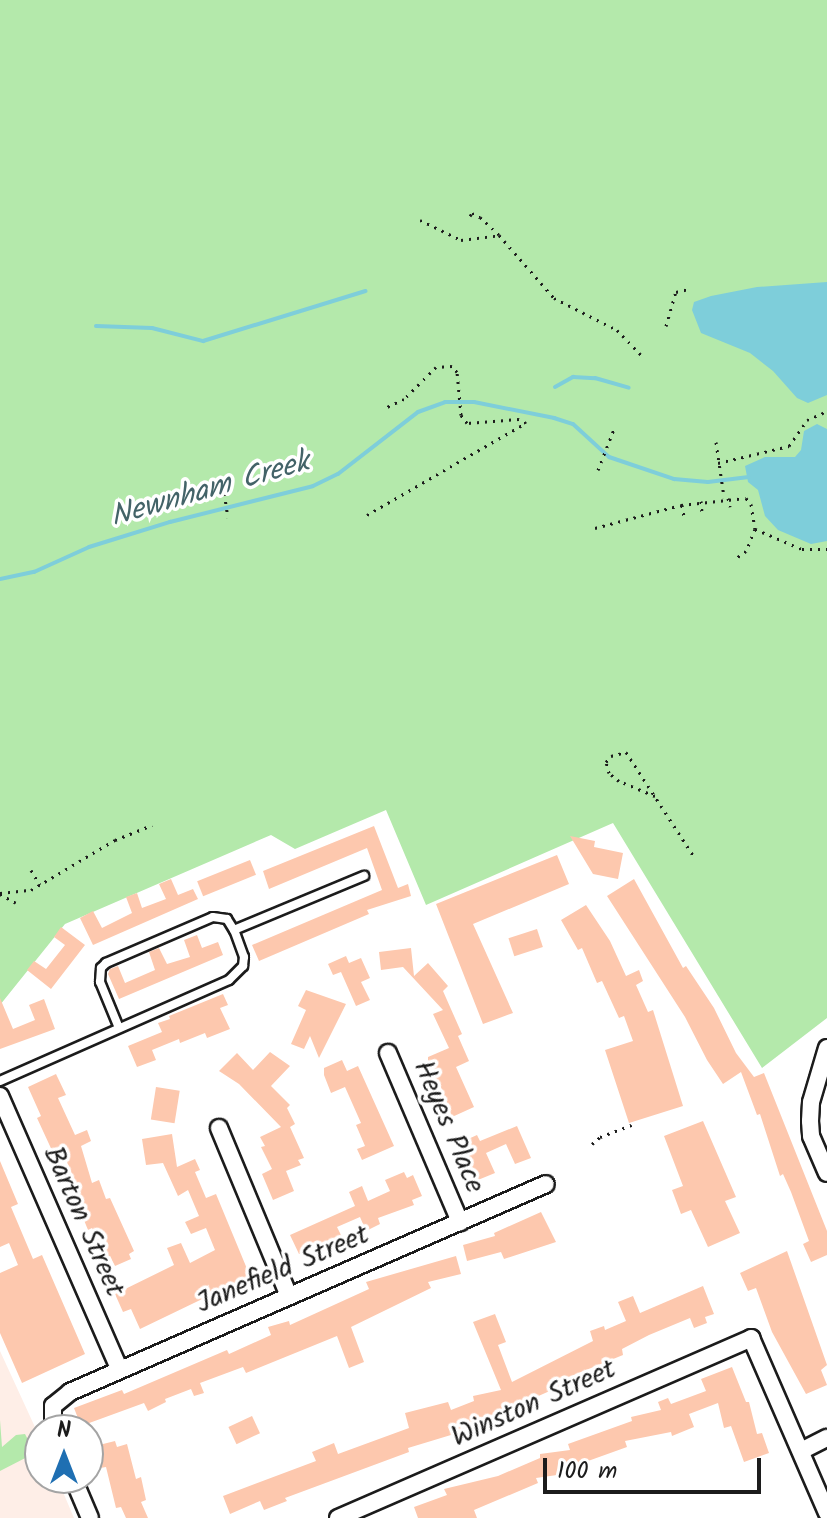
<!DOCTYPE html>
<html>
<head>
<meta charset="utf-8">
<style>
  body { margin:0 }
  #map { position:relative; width:827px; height:1518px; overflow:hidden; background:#fff; font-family:Kalam,sans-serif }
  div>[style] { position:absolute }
  .built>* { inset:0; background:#feeee7 }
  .green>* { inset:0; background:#b4e9ab }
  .water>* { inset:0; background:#7eceda }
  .stream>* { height:4px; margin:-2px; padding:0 2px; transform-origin:2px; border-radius:2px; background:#7eceda }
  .building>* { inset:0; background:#fdc8ae; transform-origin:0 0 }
  .path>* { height:3px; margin-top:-1.5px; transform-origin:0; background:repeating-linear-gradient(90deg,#1c1c1c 0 2px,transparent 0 8px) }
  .roads { filter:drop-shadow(2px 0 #1c1c1c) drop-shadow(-2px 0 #1c1c1c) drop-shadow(0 2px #1c1c1c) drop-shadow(0 -2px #1c1c1c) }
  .service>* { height:8px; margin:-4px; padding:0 4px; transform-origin:4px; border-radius:4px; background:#fff }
  .minor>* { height:16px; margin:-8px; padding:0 8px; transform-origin:8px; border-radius:8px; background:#fff }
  span { translate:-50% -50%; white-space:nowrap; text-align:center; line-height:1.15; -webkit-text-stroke:7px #fff; paint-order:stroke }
  .street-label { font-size:28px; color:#1c1c1c }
  .water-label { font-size:30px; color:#436368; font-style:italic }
  .north { position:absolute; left:24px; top:1414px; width:80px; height:80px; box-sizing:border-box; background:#fff; border:2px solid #a4a4a4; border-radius:50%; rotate:0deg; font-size:22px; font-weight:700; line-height:32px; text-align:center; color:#1c1c1c }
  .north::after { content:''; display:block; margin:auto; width:28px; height:36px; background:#1f6fb2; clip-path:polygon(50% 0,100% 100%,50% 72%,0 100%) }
  .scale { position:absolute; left:543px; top:1458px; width:218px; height:36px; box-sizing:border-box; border:4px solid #1c1c1c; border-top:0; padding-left:10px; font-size:24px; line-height:28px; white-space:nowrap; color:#1c1c1c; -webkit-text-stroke:6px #fff; paint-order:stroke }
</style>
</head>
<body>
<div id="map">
  <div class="built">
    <i style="clip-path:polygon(0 1351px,40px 1438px,40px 1478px,57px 1478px,74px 1518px,0 1518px)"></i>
  </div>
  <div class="green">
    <i style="clip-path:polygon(0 0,827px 0,827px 1018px,762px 1068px,613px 823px,426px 905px,386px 810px,295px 849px,271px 835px,65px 924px,0 1005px)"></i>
    <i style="clip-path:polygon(0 1420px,2px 1447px,16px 1435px,25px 1434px,35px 1453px,0 1471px)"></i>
  </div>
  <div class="water">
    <i style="clip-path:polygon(827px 282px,827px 395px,808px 403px,797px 398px,773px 371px,750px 353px,701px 333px,692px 310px,694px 302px,711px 296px,757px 287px)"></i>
    <i style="clip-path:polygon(817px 424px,827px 429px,827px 541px,811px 544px,778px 530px,765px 516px,758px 490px,748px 482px,745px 466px,765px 457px,795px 457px,801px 450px,804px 431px)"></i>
  </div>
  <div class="stream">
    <i style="left:96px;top:326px;width:56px;rotate:2deg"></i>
    <i style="left:152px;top:328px;width:53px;rotate:14.3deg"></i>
    <i style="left:203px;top:341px;width:170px;rotate:-17.1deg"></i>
    <i style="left:555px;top:387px;width:21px;rotate:-29deg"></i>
    <i style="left:573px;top:377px;width:22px;rotate:3deg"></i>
    <i style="left:595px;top:378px;width:35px;rotate:16deg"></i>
    <i style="left:0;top:579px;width:35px;rotate:-12deg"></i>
    <i style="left:34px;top:572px;width:60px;rotate:-24.4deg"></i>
    <i style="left:89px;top:547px;width:85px;rotate:-17.2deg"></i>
    <i style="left:170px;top:522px;width:147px;rotate:-14.1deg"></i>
    <i style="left:313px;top:486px;width:28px;rotate:-26deg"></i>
    <i style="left:338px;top:474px;width:101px;rotate:-37.8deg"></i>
    <i style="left:418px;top:412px;width:29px;rotate:-20deg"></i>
    <i style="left:445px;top:402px;width:29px"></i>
    <i style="left:474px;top:402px;width:82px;rotate:11.3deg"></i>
    <i style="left:554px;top:418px;width:20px;rotate:18deg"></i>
    <i style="left:573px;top:424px;width:49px;rotate:42.5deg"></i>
    <i style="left:609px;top:457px;width:69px;rotate:18.7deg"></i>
    <i style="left:674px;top:479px;width:34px;rotate:5deg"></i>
    <i style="left:708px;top:482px;width:41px;rotate:-7deg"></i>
  </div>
  <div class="building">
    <i style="clip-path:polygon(374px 826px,398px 888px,408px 884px,411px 896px,367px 910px,369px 914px,259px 961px,252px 945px,382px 890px,367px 848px,269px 889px,263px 871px)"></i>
    <i style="clip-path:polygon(570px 836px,595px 841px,594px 847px,623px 853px,618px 879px,593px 874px)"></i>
    <i style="clip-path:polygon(557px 855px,569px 884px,473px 924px,513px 1013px,483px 1024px,436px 904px)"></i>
    <i style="left:250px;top:860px;width:16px;height:57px;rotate:68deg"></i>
    <i style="clip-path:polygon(171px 879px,178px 895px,193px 889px,198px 899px,93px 945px,80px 918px,93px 911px,102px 928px,132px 913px,126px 897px,137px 893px,142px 908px,166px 899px,159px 884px)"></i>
    <i style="clip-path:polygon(634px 879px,683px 968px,686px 966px,714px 1008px,736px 1053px,754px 1077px,764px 1073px,827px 1231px,827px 1255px,811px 1262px,803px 1244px,809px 1241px,791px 1192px,783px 1174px,780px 1176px,760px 1114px,757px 1115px,741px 1072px,723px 1084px,707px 1060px,685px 1017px,607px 896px)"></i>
    <i style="clip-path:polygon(586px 905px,610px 941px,626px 976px,639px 970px,643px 981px,636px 985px,648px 1012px,653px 1010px,683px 1106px,629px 1123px,605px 1050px,633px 1041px,624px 1016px,619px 1018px,602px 981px,597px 983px,582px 948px,578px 950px,561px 920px)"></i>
    <i style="clip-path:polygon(61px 927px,85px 945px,51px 989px,27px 970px,34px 961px,46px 969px,65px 945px,54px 937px)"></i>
    <i style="left:537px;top:929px;width:19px;height:30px;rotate:72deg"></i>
    <i style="clip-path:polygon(197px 935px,202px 948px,218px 942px,223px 955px,119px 999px,108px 974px,110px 969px,118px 966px,125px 983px,155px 970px,149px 952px,159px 948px,167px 964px,190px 957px,184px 940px)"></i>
    <i style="clip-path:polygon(411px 948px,414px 976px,428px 963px,448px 986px,443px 991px,462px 1034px,458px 1036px,469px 1061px,456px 1067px,474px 1107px,452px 1117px,439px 1082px,436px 1083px,428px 1066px,428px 1057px,449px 1048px,433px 1014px,443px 1010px,403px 967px,381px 970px,379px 952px)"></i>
    <i style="clip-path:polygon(346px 956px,349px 963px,361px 958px,370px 978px,361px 982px,370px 1000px,356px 1006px,341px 972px,333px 975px,328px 964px)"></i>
    <i style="clip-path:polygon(306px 990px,346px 1004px,319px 1058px,310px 1036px,304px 1049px,291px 1044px,306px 1010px,298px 1006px)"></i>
    <i style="clip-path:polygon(223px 994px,228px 1005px,220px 1008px,230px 1029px,207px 1038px,205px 1033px,180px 1043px,179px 1039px,152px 1050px,156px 1060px,137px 1067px,128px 1046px,162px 1032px,158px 1023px,170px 1019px,169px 1016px)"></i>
    <i style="clip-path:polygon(0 998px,13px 1029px,35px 1020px,29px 1005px,44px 999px,55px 1029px,0 1049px)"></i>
    <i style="clip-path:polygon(270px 1052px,290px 1066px,271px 1086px,290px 1105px,287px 1108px,295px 1124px,290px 1127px,304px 1158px,298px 1160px,301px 1165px,286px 1171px,294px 1191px,273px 1200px,262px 1174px,272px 1169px,261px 1147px,265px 1146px,260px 1137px,281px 1127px,239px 1084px,219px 1071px,237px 1053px,253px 1070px)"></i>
    <i style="clip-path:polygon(342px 1060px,347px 1071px,358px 1066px,394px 1146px,362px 1160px,357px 1149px,365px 1146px,356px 1125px,361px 1123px,345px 1087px,331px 1093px,324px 1075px,324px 1068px)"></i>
    <i style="clip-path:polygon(56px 1074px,66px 1095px,58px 1098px,75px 1135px,87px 1130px,91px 1141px,81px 1146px,92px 1183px,99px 1180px,106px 1199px,110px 1198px,134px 1251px,129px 1254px,131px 1259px,115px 1266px,110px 1256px,106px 1258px,92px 1228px,88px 1230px,73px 1193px,76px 1192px,70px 1177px,73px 1176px,63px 1153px,55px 1157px,37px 1118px,41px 1116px,28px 1087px)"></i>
    <i style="left:156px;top:1087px;width:24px;height:33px;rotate:9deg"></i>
    <i style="clip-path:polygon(703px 1121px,736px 1197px,725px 1201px,740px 1233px,708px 1247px,691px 1210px,681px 1214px,672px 1190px,683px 1186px,664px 1136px)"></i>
    <i style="clip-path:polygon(517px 1126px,531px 1158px,515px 1164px,506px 1144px,486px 1153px,495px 1173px,473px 1182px,467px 1155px,472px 1153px,466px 1140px,477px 1135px,480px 1141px)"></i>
    <i style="clip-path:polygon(172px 1134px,177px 1167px,195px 1159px,200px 1170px,195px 1172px,206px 1198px,216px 1194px,250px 1276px,140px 1329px,131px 1309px,123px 1312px,115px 1294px,174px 1265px,167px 1248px,181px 1243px,190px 1263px,215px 1250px,206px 1228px,191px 1234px,185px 1222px,199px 1216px,188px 1190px,178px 1196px,163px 1163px,146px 1165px,142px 1139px)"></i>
    <i style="clip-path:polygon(0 1161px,18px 1204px,11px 1207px,33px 1259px,42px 1255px,85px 1354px,22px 1383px,0 1333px,0 1273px,18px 1265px,9px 1243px,0 1247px)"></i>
    <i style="clip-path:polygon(404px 1172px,407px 1178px,413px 1175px,422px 1196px,412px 1200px,414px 1205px,378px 1218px,380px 1224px,366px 1231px,360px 1217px,337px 1227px,343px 1239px,324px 1247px,325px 1250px,315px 1254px,312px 1248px,299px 1254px,290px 1235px,355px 1206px,349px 1192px,362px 1186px,368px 1201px,390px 1191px,385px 1180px)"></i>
    <i style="clip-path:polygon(541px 1212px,556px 1242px,504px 1259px,501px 1252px,467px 1261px,463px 1245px,495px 1236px,494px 1233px)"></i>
    <i style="clip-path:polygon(787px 1251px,827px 1365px,821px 1370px,827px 1385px,806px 1394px,772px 1332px,756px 1288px,748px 1291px,740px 1273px)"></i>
    <i style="clip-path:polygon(456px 1256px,461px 1274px,428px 1282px,431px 1288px,351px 1327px,364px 1362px,349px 1368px,337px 1336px,246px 1373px,243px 1367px,200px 1383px,204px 1393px,194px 1396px,191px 1389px,165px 1399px,166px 1402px,148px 1411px,144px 1403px,81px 1426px,74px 1408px,122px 1390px,124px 1394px,227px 1350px,229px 1354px,271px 1335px,268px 1327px,289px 1321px,290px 1325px,369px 1289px,366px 1282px)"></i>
    <i style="clip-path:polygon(703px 1286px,714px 1314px,705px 1317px,707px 1323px,694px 1328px,690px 1318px,649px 1335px,622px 1349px,623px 1355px,559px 1381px,561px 1386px,498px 1414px,471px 1420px,474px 1428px,408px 1448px,409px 1452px,285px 1498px,287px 1501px,264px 1510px,260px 1501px,230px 1514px,223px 1496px,316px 1461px,312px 1452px,334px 1443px,338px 1454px,409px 1428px,405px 1413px,448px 1402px,451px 1410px,474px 1401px,473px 1396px,501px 1390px,473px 1322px,495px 1314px,506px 1342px,498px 1345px,512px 1382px,593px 1341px,590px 1331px,604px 1326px,605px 1330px,626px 1321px,618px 1302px,633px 1296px,640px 1313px)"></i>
    <i style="clip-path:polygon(732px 1367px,746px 1402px,749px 1402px,757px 1434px,762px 1433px,769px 1453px,744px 1462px,731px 1426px,724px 1428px,718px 1403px,689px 1414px,694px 1427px,672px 1436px,671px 1432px,625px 1441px,627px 1447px,563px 1470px,564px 1474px,536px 1478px,538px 1483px,474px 1510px,477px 1518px,418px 1518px,414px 1507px,447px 1495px,444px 1489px,498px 1476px,540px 1458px,540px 1454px,570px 1450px,568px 1444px,632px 1421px,631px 1417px,661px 1410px,658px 1402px,668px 1398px,671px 1404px,706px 1391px,701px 1379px)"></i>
    <i style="left:252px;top:1416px;width:19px;height:26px;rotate:65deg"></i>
    <i style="clip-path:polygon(115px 1441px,117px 1447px,127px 1444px,136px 1479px,141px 1477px,146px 1500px,141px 1502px,148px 1518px,126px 1518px,121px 1507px,116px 1508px,106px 1467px,100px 1468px,95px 1446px)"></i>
  </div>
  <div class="path">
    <i style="left:470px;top:216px;width:4px;rotate:-56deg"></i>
    <i style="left:472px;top:213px;width:9px;rotate:27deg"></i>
    <i style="left:480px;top:217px;width:26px;rotate:43deg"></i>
    <i style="left:420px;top:220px;width:46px;rotate:26deg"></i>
    <i style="left:461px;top:240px;width:38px;rotate:-7deg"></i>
    <i style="left:499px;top:235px;width:84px;rotate:48.9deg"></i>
    <i style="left:554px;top:298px;width:71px;rotate:26.9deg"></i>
    <i style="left:617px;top:330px;width:40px;rotate:46deg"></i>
    <i style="left:666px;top:326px;width:35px;rotate:-74deg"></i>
    <i style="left:676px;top:292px;width:13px;rotate:-13deg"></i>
    <i style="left:716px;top:442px;width:56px;rotate:81.7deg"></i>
    <i style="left:718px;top:463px;width:73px;rotate:-13.5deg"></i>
    <i style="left:789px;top:446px;width:32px;rotate:-55deg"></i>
    <i style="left:807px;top:420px;width:22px;rotate:-24deg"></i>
    <i style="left:598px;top:470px;width:44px;rotate:-68.7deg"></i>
    <i style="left:222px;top:478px;width:40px;rotate:81.5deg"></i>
    <i style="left:728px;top:498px;width:9px;rotate:77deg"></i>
    <i style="left:701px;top:501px;width:11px;rotate:85deg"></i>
    <i style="left:682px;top:505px;width:11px;rotate:80deg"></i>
    <i style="left:367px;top:515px;width:184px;rotate:-30.1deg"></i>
    <i style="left:526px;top:423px;width:8px;rotate:-150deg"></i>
    <i style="left:519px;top:419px;width:52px;rotate:175.6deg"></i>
    <i style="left:467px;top:423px;width:10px;rotate:-127deg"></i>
    <i style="left:461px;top:415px;width:43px;rotate:-95.3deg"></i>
    <i style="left:457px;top:372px;width:8px;rotate:-130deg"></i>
    <i style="left:452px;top:366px;width:16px;rotate:176deg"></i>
    <i style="left:436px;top:367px;width:45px;rotate:135deg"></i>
    <i style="left:404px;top:399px;width:19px;rotate:155deg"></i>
    <i style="left:595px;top:528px;width:89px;rotate:-15deg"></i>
    <i style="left:681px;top:505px;width:65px;rotate:-6.1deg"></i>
    <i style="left:746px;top:498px;width:8px;rotate:50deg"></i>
    <i style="left:751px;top:504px;width:25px;rotate:81deg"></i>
    <i style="left:755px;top:529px;width:24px;rotate:112deg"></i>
    <i style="left:746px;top:551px;width:14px;rotate:144deg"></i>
    <i style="left:755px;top:529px;width:51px;rotate:23.1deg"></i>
    <i style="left:802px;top:549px;width:25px"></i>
    <i style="left:655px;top:796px;width:39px;rotate:-157deg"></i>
    <i style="left:619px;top:781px;width:13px;rotate:-141deg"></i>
    <i style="left:609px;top:773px;width:11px;rotate:-105deg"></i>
    <i style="left:606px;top:762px;width:8px;rotate:-50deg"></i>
    <i style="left:611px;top:756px;width:16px;rotate:-15deg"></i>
    <i style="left:626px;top:752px;width:123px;rotate:57deg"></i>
    <i style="left:31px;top:870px;width:17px;rotate:59deg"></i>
    <i style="left:0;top:893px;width:31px;rotate:-6deg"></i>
    <i style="left:31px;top:890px;width:98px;rotate:-30.8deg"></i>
    <i style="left:115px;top:840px;width:40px;rotate:-22deg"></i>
    <i style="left:0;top:894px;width:18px;rotate:29deg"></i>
    <i style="left:592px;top:1144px;width:11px;rotate:-41deg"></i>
    <i style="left:600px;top:1137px;width:34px;rotate:-21deg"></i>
  </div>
  <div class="roads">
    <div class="service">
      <i style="left:119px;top:1028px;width:50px;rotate:-112.4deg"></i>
      <i style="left:100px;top:982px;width:14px;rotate:-86deg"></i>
      <i style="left:101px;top:968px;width:7px;rotate:-45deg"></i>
      <i style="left:106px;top:963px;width:116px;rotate:-23.3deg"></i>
      <i style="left:213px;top:917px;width:14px;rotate:8deg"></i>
      <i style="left:227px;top:919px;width:13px;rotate:58deg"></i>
      <i style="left:0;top:1081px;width:250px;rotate:-23.8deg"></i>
      <i style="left:229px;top:980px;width:20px;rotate:-45deg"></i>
      <i style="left:243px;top:966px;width:9px;rotate:-84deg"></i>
      <i style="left:244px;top:957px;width:29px;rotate:-110deg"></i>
      <i style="left:234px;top:930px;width:141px;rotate:-22.6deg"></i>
    </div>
    <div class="minor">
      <i style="left:827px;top:1048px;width:56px;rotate:106.5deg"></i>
      <i style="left:811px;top:1102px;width:19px;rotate:93deg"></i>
      <i style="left:810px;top:1121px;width:15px;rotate:86deg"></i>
      <i style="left:811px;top:1136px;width:40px;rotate:66.6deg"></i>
      <i style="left:388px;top:1053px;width:184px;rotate:66.9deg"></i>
      <i style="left:0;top:1096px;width:298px;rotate:66.4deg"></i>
      <i style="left:219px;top:1128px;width:182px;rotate:67.4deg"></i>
      <i style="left:53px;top:1430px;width:24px;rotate:-90deg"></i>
      <i style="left:53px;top:1406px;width:22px;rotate:-39deg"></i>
      <i style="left:70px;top:1392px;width:519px;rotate:-23.6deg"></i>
      <i style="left:801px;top:1451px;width:29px;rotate:-27deg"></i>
      <i style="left:73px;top:1478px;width:43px;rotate:67deg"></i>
      <i style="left:338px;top:1518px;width:451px;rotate:-23.5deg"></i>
      <i style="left:751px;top:1338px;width:191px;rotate:66.5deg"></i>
    </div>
  </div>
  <div class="street-label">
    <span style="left:448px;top:1127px;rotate:67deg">Heyes Place</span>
    <span style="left:83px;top:1222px;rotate:66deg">Barton Street</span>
    <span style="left:283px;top:1270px;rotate:-23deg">Janefield Street</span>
    <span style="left:534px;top:1404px;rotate:-24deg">Winston Street</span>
  </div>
  <div class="water-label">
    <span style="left:210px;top:490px;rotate:-16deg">Newnham Creek</span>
  </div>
  <div class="north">N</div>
  <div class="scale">100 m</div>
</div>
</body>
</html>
